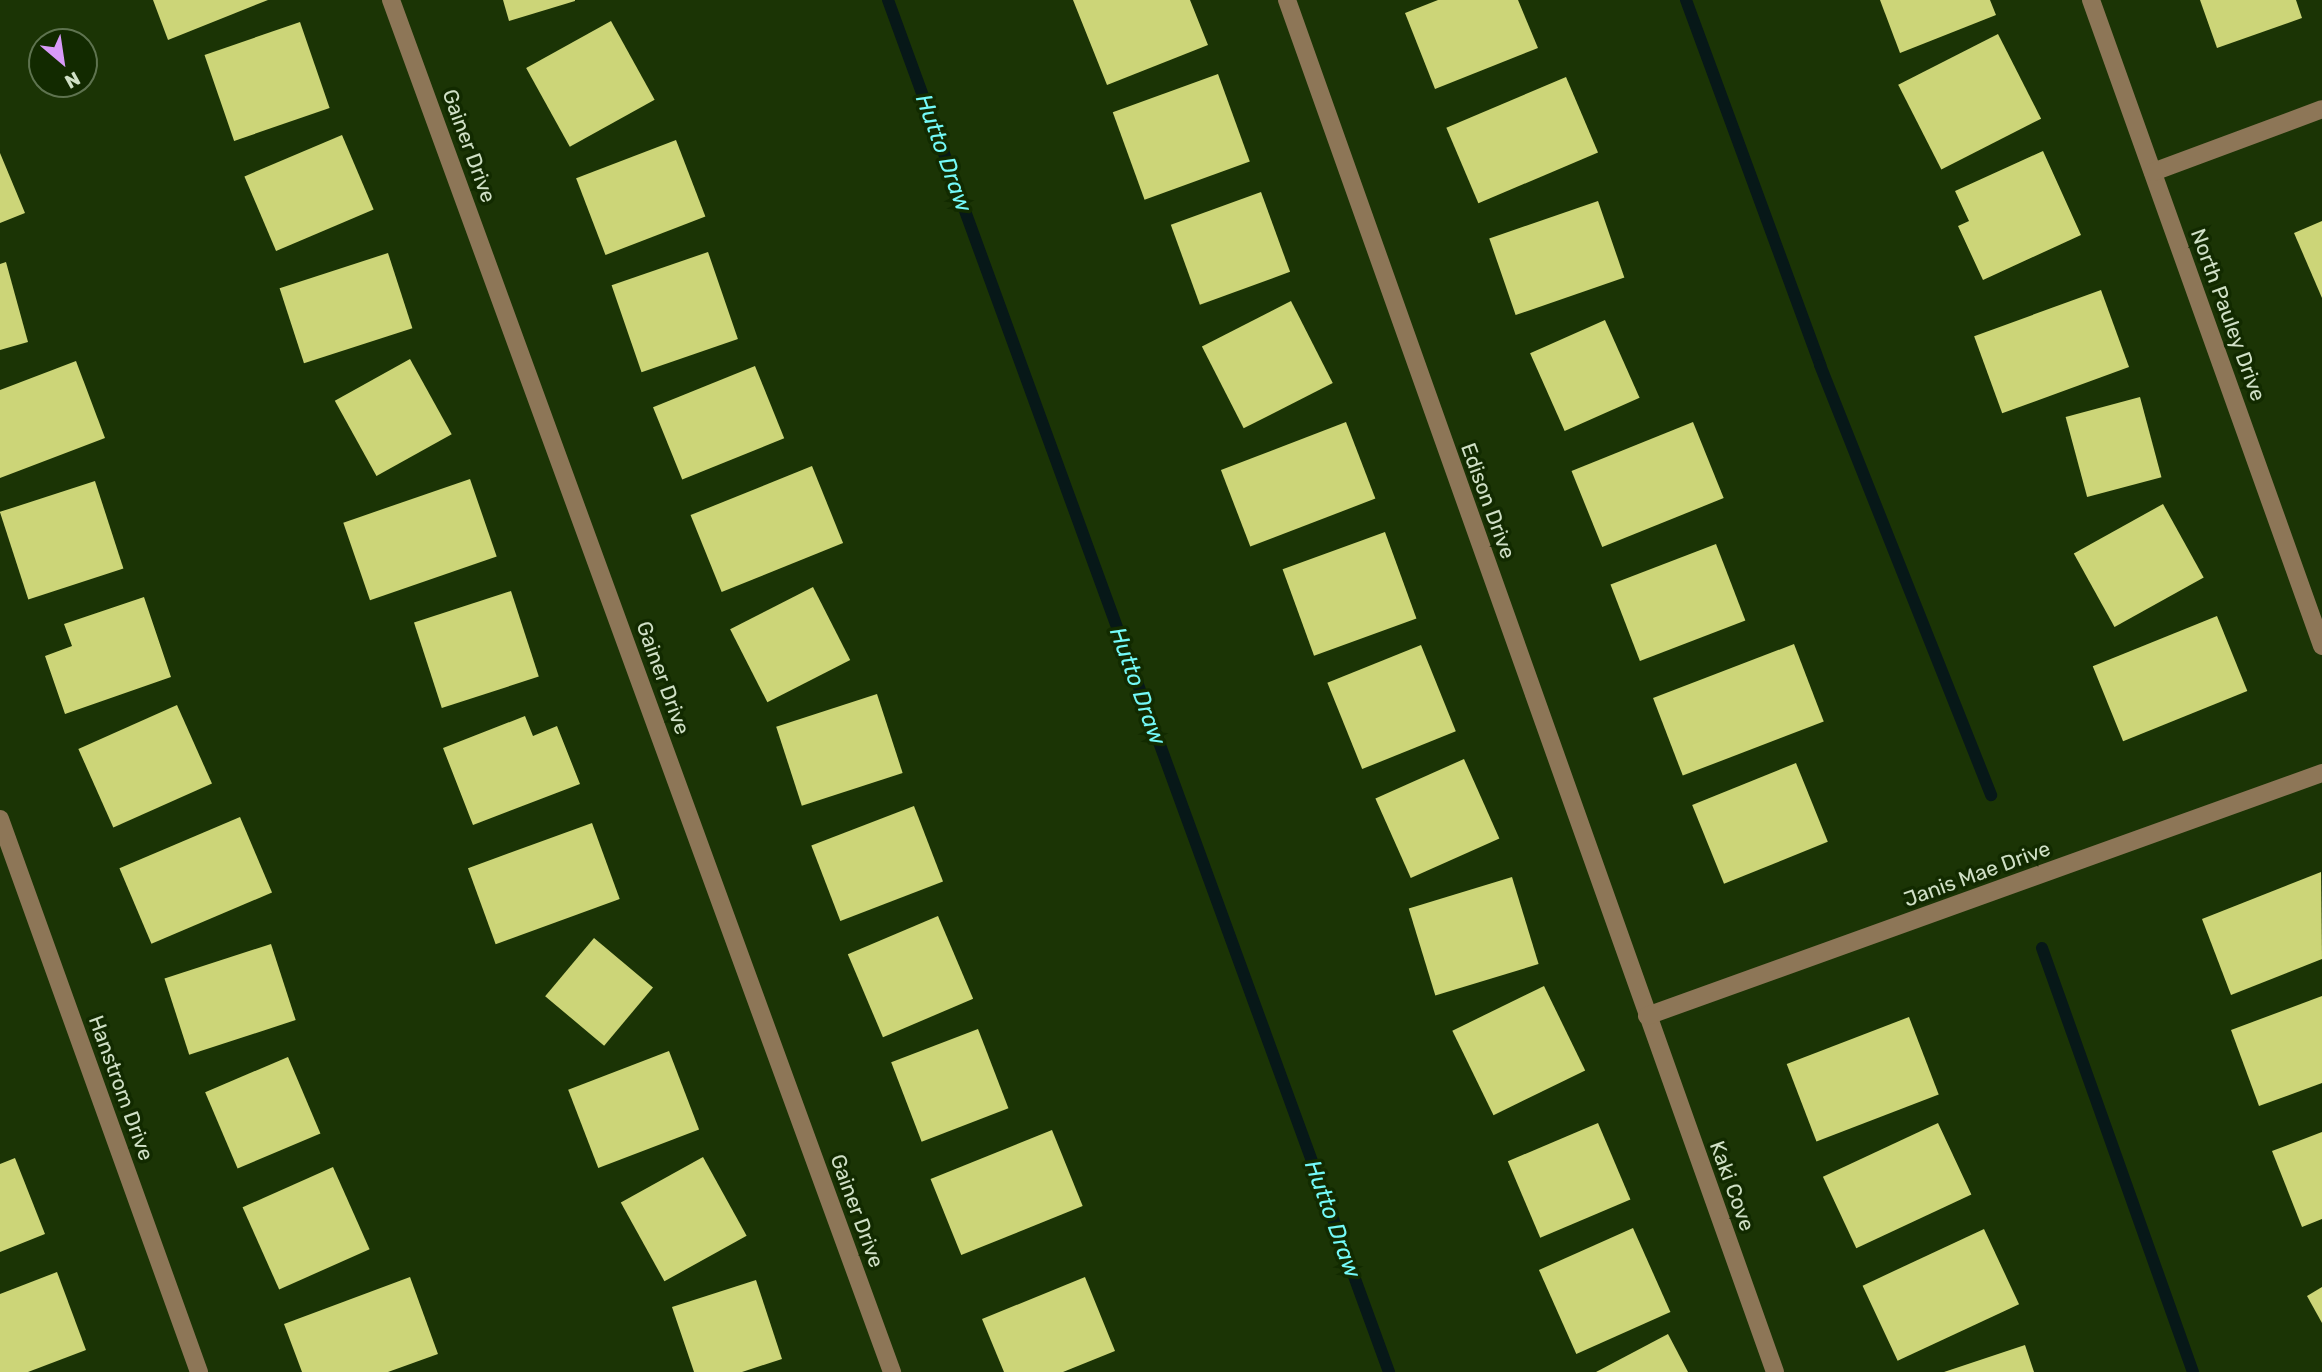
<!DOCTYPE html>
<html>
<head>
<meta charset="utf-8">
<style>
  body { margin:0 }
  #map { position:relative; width:2322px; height:1372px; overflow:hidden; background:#1b3405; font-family:Rubik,sans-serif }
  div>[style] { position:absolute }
  .stream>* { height:12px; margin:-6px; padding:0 6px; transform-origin:6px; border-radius:6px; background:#071818 }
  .building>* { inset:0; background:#ccd578; transform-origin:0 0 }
  .minor>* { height:18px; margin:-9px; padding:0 9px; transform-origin:9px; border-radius:9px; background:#8d7657 }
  span { translate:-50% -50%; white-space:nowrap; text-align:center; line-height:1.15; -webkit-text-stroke:7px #122a00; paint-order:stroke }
  .street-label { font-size:21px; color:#d0e0c6 }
  .water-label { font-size:23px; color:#74faf8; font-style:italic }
  .north { position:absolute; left:28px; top:28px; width:70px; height:70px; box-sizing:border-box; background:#122a00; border:2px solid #5e734f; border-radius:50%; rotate:151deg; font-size:19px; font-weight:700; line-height:28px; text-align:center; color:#d0e0c6 }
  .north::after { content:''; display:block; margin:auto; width:24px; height:32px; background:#d89af8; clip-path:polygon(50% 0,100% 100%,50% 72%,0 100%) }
</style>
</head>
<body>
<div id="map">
  <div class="stream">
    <i style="left:888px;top:0;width:1461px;rotate:69.94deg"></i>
    <i style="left:1686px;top:0;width:389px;rotate:69.8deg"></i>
    <i style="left:1820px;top:365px;width:463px;rotate:68.3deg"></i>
    <i style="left:2042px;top:948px;width:450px;rotate:70.4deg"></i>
  </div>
  <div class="building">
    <i style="clip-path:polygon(153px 0,268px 0,168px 40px)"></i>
    <i style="clip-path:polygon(503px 0,575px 0,575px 1px,509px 21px)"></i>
    <i style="clip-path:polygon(1073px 0,1190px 0,1208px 45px,1107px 85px)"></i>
    <i style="clip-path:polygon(1438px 0,1518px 0,1538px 48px,1435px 89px,1405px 13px)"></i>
    <i style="clip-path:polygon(1880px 0,1990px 0,1996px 15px,1900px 53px)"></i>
    <i style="clip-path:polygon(2200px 0,2296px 0,2302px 18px,2217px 48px)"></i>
    <i style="left:611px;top:21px;width:90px;height:97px;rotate:61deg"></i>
    <i style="left:300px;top:22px;width:91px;height:101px;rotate:71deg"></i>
    <i style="left:1998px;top:34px;width:95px;height:112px;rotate:63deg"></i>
    <i style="left:1218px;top:74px;width:93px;height:112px;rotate:70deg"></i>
    <i style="left:1566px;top:77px;width:82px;height:130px;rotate:67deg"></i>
    <i style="left:342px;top:135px;width:81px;height:106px;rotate:67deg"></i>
    <i style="left:676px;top:140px;width:82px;height:107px;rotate:69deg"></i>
    <i style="clip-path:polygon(2043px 151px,2081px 235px,1983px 280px,1958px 226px,1969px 221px,1955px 191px)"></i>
    <i style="clip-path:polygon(0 153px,25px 213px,0 223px)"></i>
    <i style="left:1261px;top:192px;width:85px;height:96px;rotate:70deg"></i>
    <i style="left:1598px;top:201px;width:81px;height:115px;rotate:71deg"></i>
    <i style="clip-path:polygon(2322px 221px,2322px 298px,2294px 233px)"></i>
    <i style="left:708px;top:252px;width:92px;height:102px;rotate:71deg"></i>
    <i style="left:388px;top:253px;width:79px;height:114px;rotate:72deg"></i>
    <i style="clip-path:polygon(6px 262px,28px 342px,0 350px,0 264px)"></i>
    <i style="left:2101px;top:290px;width:82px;height:135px;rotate:70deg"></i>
    <i style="left:1291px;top:301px;width:92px;height:100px;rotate:63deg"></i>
    <i style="left:1605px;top:320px;width:85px;height:82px;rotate:66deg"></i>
    <i style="left:410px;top:359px;width:86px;height:86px;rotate:61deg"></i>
    <i style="clip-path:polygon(76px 361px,105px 438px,0 478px,0 390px)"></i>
    <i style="left:755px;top:366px;width:78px;height:110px;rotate:68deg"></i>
    <i style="left:2140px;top:397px;width:83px;height:77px;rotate:75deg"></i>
    <i style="left:1346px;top:422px;width:82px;height:134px;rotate:69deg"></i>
    <i style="left:1693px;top:422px;width:82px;height:131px;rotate:68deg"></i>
    <i style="left:812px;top:466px;width:83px;height:131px;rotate:68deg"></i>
    <i style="left:470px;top:479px;width:82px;height:134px;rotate:71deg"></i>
    <i style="left:95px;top:481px;width:92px;height:100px;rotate:72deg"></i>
    <i style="left:2163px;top:504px;width:84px;height:102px;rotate:61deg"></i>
    <i style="left:1385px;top:532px;width:92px;height:109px;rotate:70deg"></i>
    <i style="left:1716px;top:544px;width:82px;height:113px;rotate:69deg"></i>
    <i style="left:813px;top:587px;width:82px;height:93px;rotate:63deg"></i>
    <i style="left:511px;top:591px;width:90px;height:102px;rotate:72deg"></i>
    <i style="clip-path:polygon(144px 597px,171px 677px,65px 714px,45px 656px,72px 646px,64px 624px)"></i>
    <i style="left:2217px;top:616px;width:81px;height:134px;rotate:68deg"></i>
    <i style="left:1794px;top:644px;width:83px;height:151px;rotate:69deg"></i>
    <i style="left:1421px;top:645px;width:93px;height:101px;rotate:68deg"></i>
    <i style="left:877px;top:694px;width:83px;height:106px;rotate:72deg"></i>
    <i style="left:177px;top:705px;width:86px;height:108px;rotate:66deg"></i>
    <i style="clip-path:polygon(525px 716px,533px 736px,557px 726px,580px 784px,473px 825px,443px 748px)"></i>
    <i style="left:1464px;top:759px;width:87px;height:97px;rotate:66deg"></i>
    <i style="left:1796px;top:763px;width:85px;height:112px;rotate:68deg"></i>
    <i style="left:914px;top:806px;width:81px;height:110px;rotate:69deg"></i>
    <i style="left:240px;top:817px;width:82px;height:131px;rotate:67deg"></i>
    <i style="left:592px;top:823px;width:81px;height:132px;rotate:70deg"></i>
    <i style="clip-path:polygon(2321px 872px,2322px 959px,2231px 995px,2202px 919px)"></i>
    <i style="left:1512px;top:877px;width:91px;height:108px;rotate:73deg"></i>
    <i style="left:938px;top:916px;width:90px;height:98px;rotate:67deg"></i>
    <i style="left:594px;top:938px;width:77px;height:76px;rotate:40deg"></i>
    <i style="left:271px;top:944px;width:80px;height:112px;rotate:72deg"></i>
    <i style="left:1544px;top:986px;width:94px;height:102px;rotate:64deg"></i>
    <i style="clip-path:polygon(2322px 996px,2322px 1083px,2259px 1106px,2231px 1030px)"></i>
    <i style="left:1909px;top:1017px;width:83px;height:131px;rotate:69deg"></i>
    <i style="left:978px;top:1029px;width:85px;height:93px;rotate:69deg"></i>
    <i style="left:669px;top:1051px;width:84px;height:108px;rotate:69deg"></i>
    <i style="left:288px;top:1057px;width:83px;height:90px;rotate:67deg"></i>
    <i style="left:1598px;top:1123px;width:83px;height:98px;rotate:67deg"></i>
    <i style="left:1938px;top:1123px;width:79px;height:127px;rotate:65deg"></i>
    <i style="left:1052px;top:1130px;width:82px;height:131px;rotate:68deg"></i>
    <i style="clip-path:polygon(2322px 1132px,2322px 1219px,2302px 1227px,2272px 1151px)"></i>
    <i style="left:703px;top:1157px;width:90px;height:94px;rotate:61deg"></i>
    <i style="clip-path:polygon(15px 1158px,45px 1234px,0 1252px,0 1164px)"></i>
    <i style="left:333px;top:1167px;width:90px;height:99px;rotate:66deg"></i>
    <i style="left:1633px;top:1228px;width:92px;height:103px;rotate:66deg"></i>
    <i style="left:1984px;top:1229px;width:83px;height:134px;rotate:65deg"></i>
    <i style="clip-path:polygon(57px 1272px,86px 1350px,28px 1372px,0 1372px,0 1294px)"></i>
    <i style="clip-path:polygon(410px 1277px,438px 1354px,388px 1372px,302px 1372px,284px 1324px)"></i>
    <i style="clip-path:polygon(1085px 1277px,1115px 1351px,1063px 1372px,1004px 1372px,982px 1319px)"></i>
    <i style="clip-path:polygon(756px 1280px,782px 1359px,742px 1372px,694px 1372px,672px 1307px)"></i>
    <i style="clip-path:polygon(2322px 1287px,2322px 1323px,2307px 1296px)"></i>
    <i style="clip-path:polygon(1668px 1334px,1688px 1372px,1596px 1372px)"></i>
    <i style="clip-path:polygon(2025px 1345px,2034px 1372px,1944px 1372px)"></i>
  </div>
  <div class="minor">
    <i style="left:391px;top:0;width:1461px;rotate:69.94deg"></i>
    <i style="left:1287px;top:0;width:1456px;rotate:70.42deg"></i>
    <i style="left:2091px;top:0;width:686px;rotate:70.32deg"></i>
    <i style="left:2153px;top:172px;width:180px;rotate:-20.4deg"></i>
    <i style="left:0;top:819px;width:588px;rotate:70.21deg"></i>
    <i style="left:1647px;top:1016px;width:717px;rotate:-19.8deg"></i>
  </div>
  <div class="street-label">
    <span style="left:469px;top:146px;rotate:70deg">Gainer Drive</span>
    <span style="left:2228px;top:315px;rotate:70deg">North Pauley Drive</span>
    <span style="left:1488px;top:501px;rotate:70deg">Edison Drive</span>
    <span style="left:663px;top:678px;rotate:70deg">Gainer Drive</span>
    <span style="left:1977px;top:874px;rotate:-20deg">Janis Mae Drive</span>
    <span style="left:121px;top:1088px;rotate:70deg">Hanstrom Drive</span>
    <span style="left:1732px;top:1186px;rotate:70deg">Kaki Cove</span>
    <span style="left:857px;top:1211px;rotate:70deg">Gainer Drive</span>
  </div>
  <div class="water-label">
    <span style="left:944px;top:153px;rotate:70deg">Hutto Draw</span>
    <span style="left:1138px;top:686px;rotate:70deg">Hutto Draw</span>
    <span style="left:1333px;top:1219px;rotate:70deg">Hutto Draw</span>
  </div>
  <div class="north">N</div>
</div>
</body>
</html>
